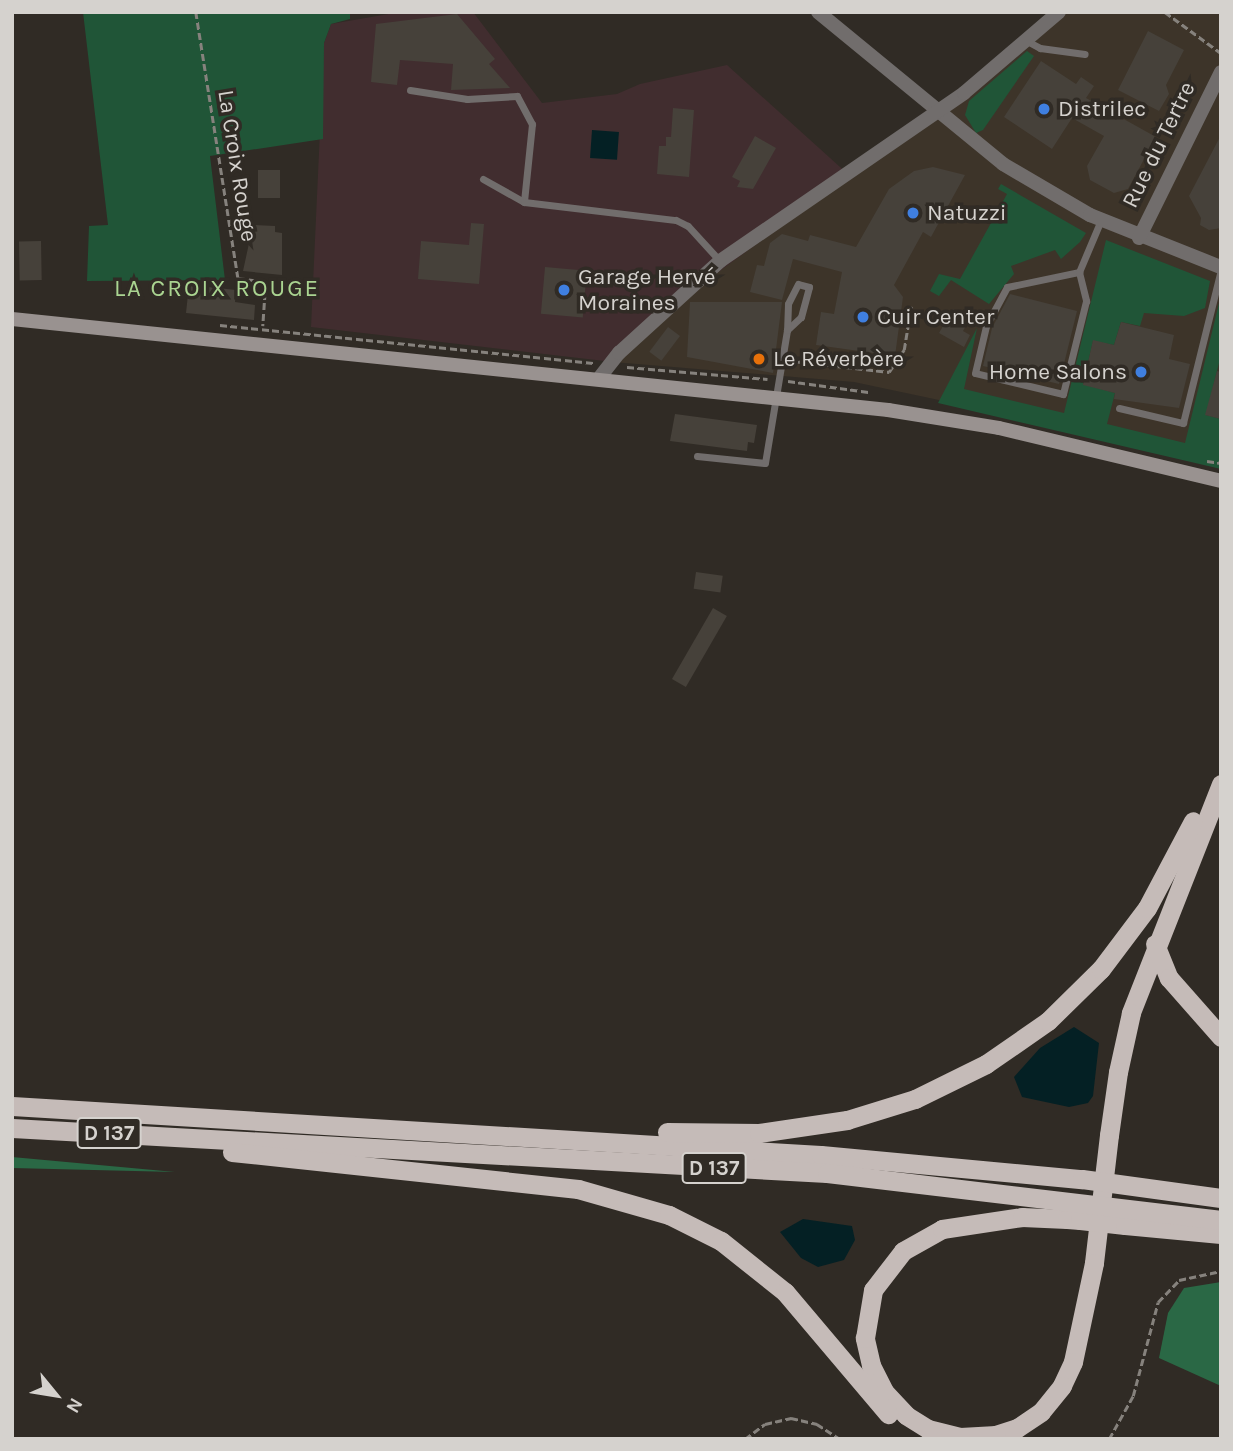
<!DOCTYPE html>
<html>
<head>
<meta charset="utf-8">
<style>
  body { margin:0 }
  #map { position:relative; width:1233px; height:1451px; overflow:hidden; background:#302b25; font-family:Karla,sans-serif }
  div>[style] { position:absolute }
  .built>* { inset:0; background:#3d3429 }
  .industrial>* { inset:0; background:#412d2f }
  .green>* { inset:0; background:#205537 }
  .forest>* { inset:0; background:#2a6845 }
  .water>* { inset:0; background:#042024; transform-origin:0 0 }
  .building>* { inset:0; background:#46413a; transform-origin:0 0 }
  .path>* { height:2.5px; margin-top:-1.25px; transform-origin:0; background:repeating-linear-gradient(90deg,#86827d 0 7px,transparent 0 10.5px) }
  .service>* { height:7px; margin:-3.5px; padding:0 3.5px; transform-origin:3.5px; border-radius:3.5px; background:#716d6c }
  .minor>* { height:14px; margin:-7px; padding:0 7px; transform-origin:7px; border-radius:7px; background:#716d6c }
  .secondary>* { height:14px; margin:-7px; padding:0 7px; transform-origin:7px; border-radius:7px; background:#999290 }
  .trunk>* { height:19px; margin:-9.5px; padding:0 9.5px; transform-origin:9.5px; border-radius:9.5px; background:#c5bbb8 }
  .dots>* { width:19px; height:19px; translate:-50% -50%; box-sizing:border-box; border:4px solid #302b25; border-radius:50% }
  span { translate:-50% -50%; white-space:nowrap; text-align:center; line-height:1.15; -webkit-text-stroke:7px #302b25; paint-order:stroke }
  .shield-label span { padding:2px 5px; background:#302b25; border:2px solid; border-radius:5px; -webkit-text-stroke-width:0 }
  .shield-label { font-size:21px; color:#d5d2ce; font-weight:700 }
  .poi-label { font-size:23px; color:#d5d2ce }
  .left { translate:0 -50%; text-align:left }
  .right { translate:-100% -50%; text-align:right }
  .street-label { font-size:23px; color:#d5d2ce }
  .neighbourhood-label { font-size:24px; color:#aad491; letter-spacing:2px }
  .frame { position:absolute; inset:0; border:14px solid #d5d2ce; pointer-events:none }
  .north { position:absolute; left:21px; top:1360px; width:70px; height:70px; -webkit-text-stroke:5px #302b25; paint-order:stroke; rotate:120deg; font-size:19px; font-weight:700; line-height:28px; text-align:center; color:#d5d2ce }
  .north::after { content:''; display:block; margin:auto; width:24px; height:32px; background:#d5d2ce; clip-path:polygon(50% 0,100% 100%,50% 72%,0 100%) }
</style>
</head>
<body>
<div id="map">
  <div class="built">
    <i style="clip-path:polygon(1063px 12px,1221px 12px,1221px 460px,854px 382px,613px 362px,702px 284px)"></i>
  </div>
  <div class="industrial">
    <i style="clip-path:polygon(400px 12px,473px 12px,542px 103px,617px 94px,640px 84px,727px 65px,850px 176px,702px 284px,613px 362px,311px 327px,324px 43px,331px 24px)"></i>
  </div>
  <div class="green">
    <i style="clip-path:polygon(83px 12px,350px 12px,350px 19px,331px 24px,324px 43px,323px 139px,210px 156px,225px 280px,87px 281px,89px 226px,108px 225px)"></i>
    <i style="clip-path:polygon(1027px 51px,1034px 56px,983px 130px,976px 133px,965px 115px,969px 101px)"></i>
    <i style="clip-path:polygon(1001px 184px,1086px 233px,1080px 242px,1061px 259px,1055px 250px,1011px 266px,1014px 274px,989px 304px,951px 280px,939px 296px,930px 291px,939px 274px,960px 279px,1007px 194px,998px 189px)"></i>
    <i style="clip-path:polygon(1106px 240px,1210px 281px,1205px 308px,1184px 316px,1144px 313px,1140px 326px,1121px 322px,1114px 345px,1093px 341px,1083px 384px,1115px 393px,1107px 424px,1185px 443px,1221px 295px,1221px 355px,1206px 415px,1221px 419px,1221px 469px,938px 403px,977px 328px,964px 389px,1064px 413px)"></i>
  </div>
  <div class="forest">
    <i style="clip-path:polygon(12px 1157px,175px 1172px,12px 1168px)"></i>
    <i style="clip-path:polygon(1221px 1282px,1221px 1386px,1159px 1358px,1168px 1313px,1184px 1288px)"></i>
  </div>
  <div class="water">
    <i style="left:592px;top:130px;width:27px;height:28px;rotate:4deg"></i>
    <i style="clip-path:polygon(1074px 1027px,1099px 1043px,1093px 1096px,1088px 1103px,1069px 1107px,1022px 1097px,1014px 1077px,1040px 1048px)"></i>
    <i style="clip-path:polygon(803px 1219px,852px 1226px,855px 1240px,844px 1260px,818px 1267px,801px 1258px,780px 1232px)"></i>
  </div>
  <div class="building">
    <i style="clip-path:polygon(457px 14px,495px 59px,489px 64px,510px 88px,451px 90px,453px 64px,400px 60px,397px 85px,371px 82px,376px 24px)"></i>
    <i style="clip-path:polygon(1148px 31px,1184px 50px,1166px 85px,1169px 94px,1159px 111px,1118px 90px)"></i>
    <i style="clip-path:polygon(1041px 61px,1076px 84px,1081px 77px,1094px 86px,1086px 98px,1156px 137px,1128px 189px,1114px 193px,1090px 180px,1087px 166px,1104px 136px,1072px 118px,1052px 149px,1004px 117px)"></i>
    <i style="clip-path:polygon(673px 108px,694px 110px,689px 177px,657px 174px,659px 146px,666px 146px,666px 137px,671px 137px)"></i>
    <i style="clip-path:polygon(1221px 135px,1221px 228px,1209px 230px,1200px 225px,1201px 218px,1189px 196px)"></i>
    <i style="clip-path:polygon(755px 136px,776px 148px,753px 189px,737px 187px,740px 181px,732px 177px)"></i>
    <i style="clip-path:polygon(933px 167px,965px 175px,931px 237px,923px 232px,894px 285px,903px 297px,895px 356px,816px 345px,821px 312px,834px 314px,842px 272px,793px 259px,782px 300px,750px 292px,757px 265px,764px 266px,770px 243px,782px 234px,808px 241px,810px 235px,856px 247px,889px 189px,914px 171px)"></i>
    <i style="left:280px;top:170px;width:28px;height:22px;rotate:90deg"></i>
    <i style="clip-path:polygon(471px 223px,484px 224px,479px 284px,418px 279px,421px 241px,469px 245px)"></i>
    <i style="clip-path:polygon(253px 225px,275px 226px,275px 232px,282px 233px,282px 275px,243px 271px)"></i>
    <i style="left:41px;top:241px;width:39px;height:22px;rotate:89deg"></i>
    <i style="left:545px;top:267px;width:42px;height:47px;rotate:5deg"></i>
    <i style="clip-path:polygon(189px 285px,236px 290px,235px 302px,255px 305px,254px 320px,186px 313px)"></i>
    <i style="clip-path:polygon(1010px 294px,1077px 311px,1059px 384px,983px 366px,992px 328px)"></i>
    <i style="clip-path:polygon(690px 302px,782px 302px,773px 373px,687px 357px)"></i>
    <i style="clip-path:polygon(953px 309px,970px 318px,963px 331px,970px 335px,964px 347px,939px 333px)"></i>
    <i style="clip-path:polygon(1121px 322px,1174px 335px,1169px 359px,1190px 364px,1179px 408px,1114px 399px,1115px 393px,1083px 385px,1093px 340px,1114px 345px)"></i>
    <i style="left:668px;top:327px;width:15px;height:31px;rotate:37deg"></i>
    <i style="clip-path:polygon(1217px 371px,1221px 372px,1221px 419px,1205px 415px)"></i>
    <i style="clip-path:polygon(675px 414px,757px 425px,754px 443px,748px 442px,747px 451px,670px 441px)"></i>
    <i style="left:696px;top:572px;width:27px;height:17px;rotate:8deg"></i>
    <i style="left:713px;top:608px;width:16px;height:82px;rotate:30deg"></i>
  </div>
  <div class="path">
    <i style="left:196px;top:12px;width:269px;rotate:81deg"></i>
    <i style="left:238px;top:278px;width:28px;rotate:8deg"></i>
    <i style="left:266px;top:282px;width:44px;rotate:93.9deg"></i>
    <i style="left:1165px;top:12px;width:69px;rotate:36.2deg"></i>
    <i style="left:220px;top:325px;width:375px;rotate:5.8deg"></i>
    <i style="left:793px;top:361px;width:97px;rotate:6.5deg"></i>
    <i style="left:889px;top:372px;width:27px;rotate:-56deg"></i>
    <i style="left:904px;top:350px;width:44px;rotate:-80.8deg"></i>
    <i style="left:627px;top:367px;width:141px;rotate:4.9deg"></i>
    <i style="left:788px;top:381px;width:81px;rotate:7.8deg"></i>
    <i style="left:1207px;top:461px;width:14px;rotate:8deg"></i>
    <i style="left:745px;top:1439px;width:25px;rotate:-37deg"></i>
    <i style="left:765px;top:1424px;width:27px;rotate:-13deg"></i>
    <i style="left:791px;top:1418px;width:27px;rotate:13deg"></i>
    <i style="left:817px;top:1424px;width:27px;rotate:33deg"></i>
    <i style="left:1109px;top:1439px;width:49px;rotate:-60.8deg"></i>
    <i style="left:1133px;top:1396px;width:97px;rotate:-75.1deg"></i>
    <i style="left:1158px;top:1302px;width:30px;rotate:-46deg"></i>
    <i style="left:1179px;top:1280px;width:43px;rotate:-12.1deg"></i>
  </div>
  <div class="service">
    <i style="left:1027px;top:41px;width:15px;rotate:28deg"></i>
    <i style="left:1040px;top:48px;width:45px;rotate:7.6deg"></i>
    <i style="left:410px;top:90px;width:58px;rotate:9deg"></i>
    <i style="left:467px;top:99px;width:50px;rotate:-3.4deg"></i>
    <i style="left:517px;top:96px;width:32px;rotate:62deg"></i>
    <i style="left:532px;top:124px;width:78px;rotate:95.9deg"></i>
    <i style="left:483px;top:179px;width:47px;rotate:29.3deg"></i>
    <i style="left:524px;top:202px;width:153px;rotate:6.8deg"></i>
    <i style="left:676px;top:220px;width:13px;rotate:27deg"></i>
    <i style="left:688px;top:226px;width:47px;rotate:47.6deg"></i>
    <i style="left:1079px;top:272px;width:30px;rotate:76deg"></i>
    <i style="left:1086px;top:301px;width:96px;rotate:103.9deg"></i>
    <i style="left:1063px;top:394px;width:90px;rotate:-166.6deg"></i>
    <i style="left:975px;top:373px;width:48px;rotate:-76.8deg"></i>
    <i style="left:986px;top:326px;width:44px;rotate:-61.7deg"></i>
    <i style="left:1007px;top:287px;width:74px;rotate:-11.8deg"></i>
    <i style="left:1079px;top:272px;width:56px;rotate:-67.1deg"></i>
    <i style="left:1119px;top:408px;width:66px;rotate:13.2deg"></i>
    <i style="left:1183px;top:423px;width:158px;rotate:-76.1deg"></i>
    <i style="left:697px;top:456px;width:68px;rotate:5.9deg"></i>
    <i style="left:765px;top:463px;width:135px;rotate:-80.6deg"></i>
    <i style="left:787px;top:330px;width:19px;rotate:-43deg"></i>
    <i style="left:801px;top:317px;width:31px;rotate:-75deg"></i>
    <i style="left:809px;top:287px;width:11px;rotate:-165deg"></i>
    <i style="left:798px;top:284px;width:22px;rotate:117deg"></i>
    <i style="left:788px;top:304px;width:26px;rotate:92deg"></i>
  </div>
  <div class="minor">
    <i style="left:818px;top:12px;width:239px;rotate:39.4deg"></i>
    <i style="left:1003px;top:164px;width:101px;rotate:30.4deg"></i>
    <i style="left:1090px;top:215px;width:141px;rotate:21.7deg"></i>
    <i style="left:1139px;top:238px;width:185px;rotate:-63.7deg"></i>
    <i style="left:600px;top:377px;width:31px;rotate:-52deg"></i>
    <i style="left:619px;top:353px;width:137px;rotate:-42.3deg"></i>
    <i style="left:720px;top:261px;width:296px;rotate:-34.5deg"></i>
    <i style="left:964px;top:93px;width:125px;rotate:-40.5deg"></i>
  </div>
  <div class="secondary">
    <i style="left:12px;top:319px;width:881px;rotate:5.93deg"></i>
    <i style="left:888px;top:410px;width:112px;rotate:9.2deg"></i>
    <i style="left:999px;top:428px;width:228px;rotate:13.4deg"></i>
  </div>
  <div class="trunk">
    <i style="left:1221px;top:784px;width:246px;rotate:111.5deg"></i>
    <i style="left:1131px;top:1013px;width:60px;rotate:102.4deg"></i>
    <i style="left:1118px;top:1072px;width:64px;rotate:98.1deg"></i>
    <i style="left:1109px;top:1135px;width:129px;rotate:96.7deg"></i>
    <i style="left:1094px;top:1263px;width:101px;rotate:102deg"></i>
    <i style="left:1073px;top:1362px;width:26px;rotate:115deg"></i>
    <i style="left:1062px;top:1386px;width:33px;rotate:129deg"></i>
    <i style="left:1041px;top:1412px;width:29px;rotate:146deg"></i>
    <i style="left:1017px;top:1428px;width:22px;rotate:162deg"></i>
    <i style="left:996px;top:1435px;width:36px;rotate:177deg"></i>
    <i style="left:960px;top:1437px;width:33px;rotate:-166deg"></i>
    <i style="left:928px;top:1429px;width:26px;rotate:-148deg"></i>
    <i style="left:906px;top:1415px;width:33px;rotate:-133deg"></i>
    <i style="left:884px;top:1391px;width:29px;rotate:-117deg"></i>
    <i style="left:871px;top:1365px;width:28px;rotate:-103deg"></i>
    <i style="left:865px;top:1338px;width:49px;rotate:-80.5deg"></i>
    <i style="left:873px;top:1290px;width:49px;rotate:-52.4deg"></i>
    <i style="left:903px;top:1251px;width:45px;rotate:-29.4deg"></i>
    <i style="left:942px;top:1229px;width:81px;rotate:-8.5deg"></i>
    <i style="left:1022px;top:1217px;width:45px;rotate:2.5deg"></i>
    <i style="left:1067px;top:1219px;width:13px;rotate:4deg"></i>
    <i style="left:1080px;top:1220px;width:45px;rotate:6.3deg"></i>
    <i style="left:1125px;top:1225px;width:96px;rotate:5.4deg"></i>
    <i style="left:1155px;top:944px;width:37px;rotate:68deg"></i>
    <i style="left:1169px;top:978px;width:79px;rotate:48.6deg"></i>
    <i style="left:12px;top:1106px;width:810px;rotate:3.47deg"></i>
    <i style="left:821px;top:1155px;width:262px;rotate:5.3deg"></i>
    <i style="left:1082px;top:1179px;width:140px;rotate:7.8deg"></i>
    <i style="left:12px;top:1128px;width:816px;rotate:3.16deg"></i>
    <i style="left:827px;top:1173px;width:397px;rotate:6.8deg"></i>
    <i style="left:667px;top:1132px;width:92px;rotate:0.6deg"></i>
    <i style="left:759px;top:1133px;width:89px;rotate:-8.4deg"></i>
    <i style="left:847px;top:1120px;width:71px;rotate:-17.2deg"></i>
    <i style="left:915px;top:1099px;width:79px;rotate:-26.2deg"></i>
    <i style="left:986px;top:1064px;width:75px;rotate:-34.7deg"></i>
    <i style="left:1048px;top:1021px;width:74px;rotate:-44.5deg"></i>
    <i style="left:1101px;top:969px;width:76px;rotate:-53deg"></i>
    <i style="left:1147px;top:908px;width:98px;rotate:-62.1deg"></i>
    <i style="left:232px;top:1152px;width:348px;rotate:6.1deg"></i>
    <i style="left:578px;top:1189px;width:95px;rotate:15.9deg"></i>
    <i style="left:669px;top:1215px;width:58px;rotate:26.6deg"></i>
    <i style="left:721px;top:1241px;width:82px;rotate:38.6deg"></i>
    <i style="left:785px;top:1292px;width:160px;rotate:49.8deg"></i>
  </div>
  <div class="dots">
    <i style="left:1044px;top:109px;background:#3f7fe0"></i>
    <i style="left:913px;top:213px;background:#3f7fe0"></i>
    <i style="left:564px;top:290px;background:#3f7fe0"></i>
    <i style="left:863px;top:317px;background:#3f7fe0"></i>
    <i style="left:759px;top:359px;background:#e8710a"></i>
    <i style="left:1141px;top:372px;background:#3f7fe0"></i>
  </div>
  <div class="shield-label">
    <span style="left:109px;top:1133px">D 137</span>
    <span style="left:714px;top:1168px">D 137</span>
  </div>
  <div class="poi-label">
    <span class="left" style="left:1058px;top:109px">Distrilec</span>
    <span class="left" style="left:927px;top:213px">Natuzzi</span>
    <span class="left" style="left:578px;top:290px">Garage Hervé<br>Moraines</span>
    <span class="left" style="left:877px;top:317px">Cuir Center</span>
    <span class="left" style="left:773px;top:359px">Le Réverbère</span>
    <span class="right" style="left:1127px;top:372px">Home Salons</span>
  </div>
  <div class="street-label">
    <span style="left:1159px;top:145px;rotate:-64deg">Rue du Tertre</span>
    <span style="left:237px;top:166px;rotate:81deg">La Croix Rouge</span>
  </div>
  <div class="neighbourhood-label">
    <span style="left:217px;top:289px">LA CROIX ROUGE</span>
  </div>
  <div class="frame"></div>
  <div class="north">N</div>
</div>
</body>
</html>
